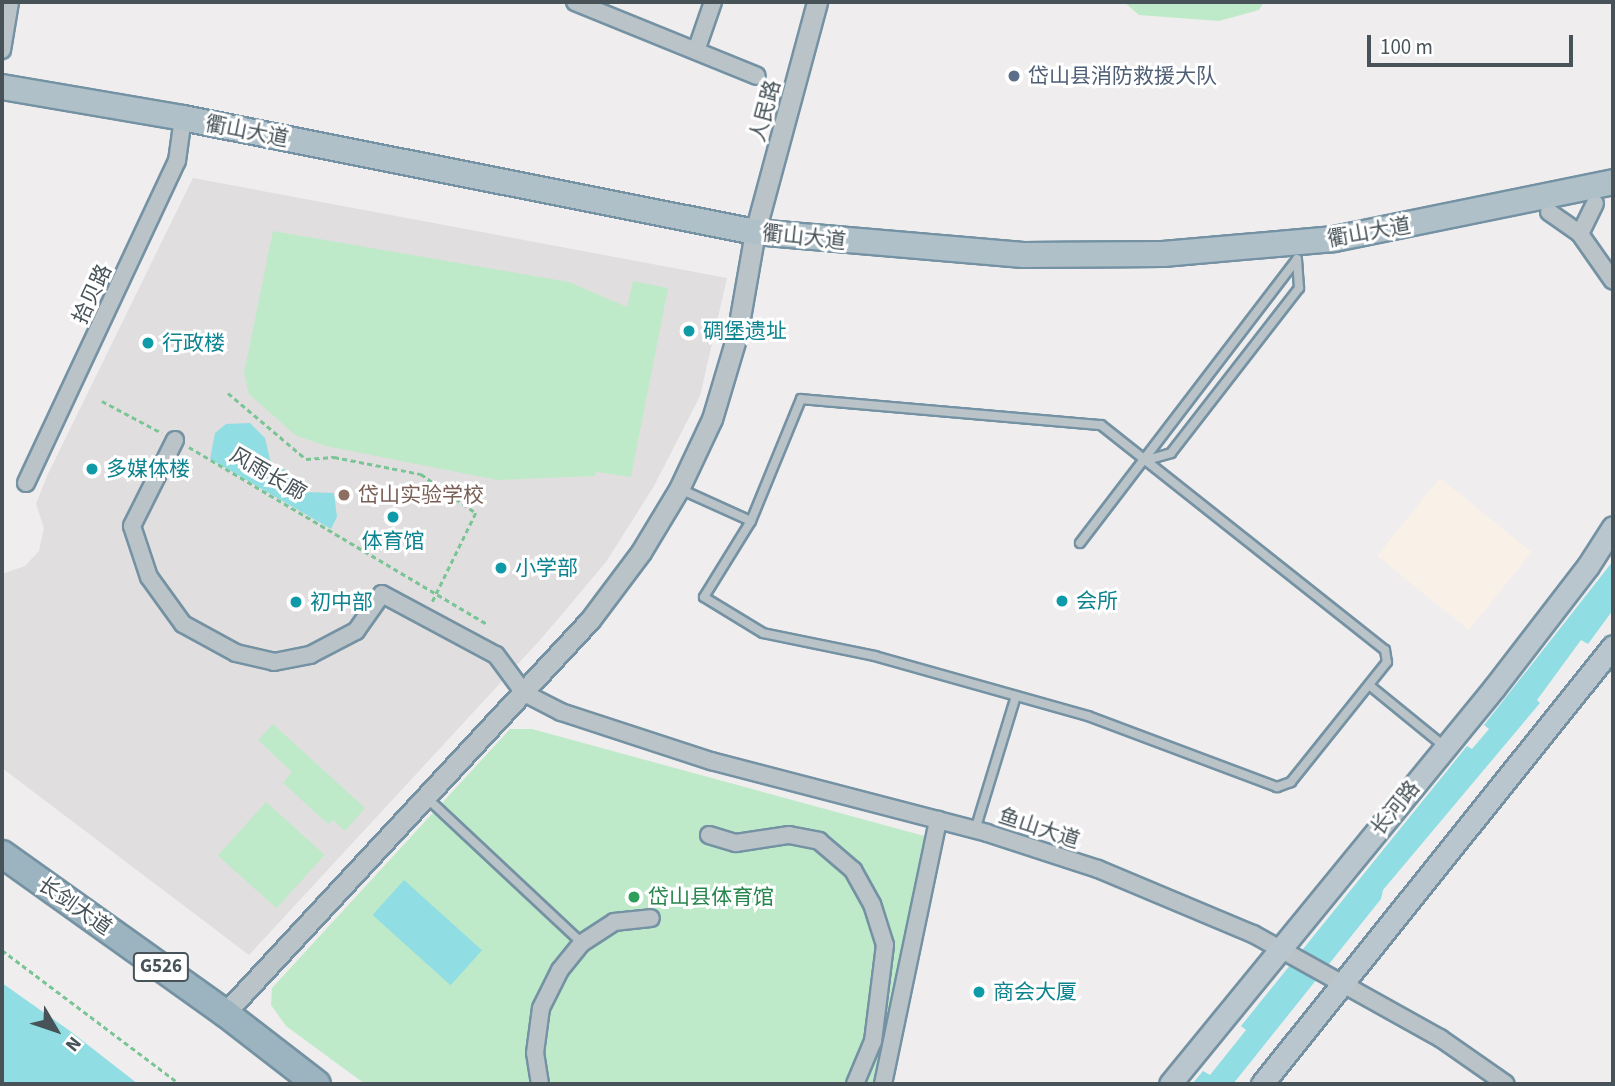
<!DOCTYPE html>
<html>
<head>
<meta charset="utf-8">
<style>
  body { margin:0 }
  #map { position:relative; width:1615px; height:1086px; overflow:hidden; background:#efeded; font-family:"Source Sans 3","Noto Sans SC",sans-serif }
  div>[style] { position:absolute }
  .commercial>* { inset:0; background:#f9f1e7; transform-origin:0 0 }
  .education>* { inset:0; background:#e0dede }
  .green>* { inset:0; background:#bfeac9; transform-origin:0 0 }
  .water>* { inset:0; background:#90dee3; transform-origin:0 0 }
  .path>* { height:2.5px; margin-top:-1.25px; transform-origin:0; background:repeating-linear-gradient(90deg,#7ac495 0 5px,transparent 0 8.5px) }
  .roads { filter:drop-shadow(2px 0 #7492a3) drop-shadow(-2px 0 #7492a3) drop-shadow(0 2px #7492a3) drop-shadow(0 -2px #7492a3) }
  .service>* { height:8px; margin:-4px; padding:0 4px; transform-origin:4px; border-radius:4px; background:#b9c3c8 }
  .minor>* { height:16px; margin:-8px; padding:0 8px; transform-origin:8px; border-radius:8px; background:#b9c3c8 }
  .tertiary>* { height:19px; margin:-9.5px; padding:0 9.5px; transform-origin:9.5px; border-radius:9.5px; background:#b9c3c8 }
  .secondary>* { height:21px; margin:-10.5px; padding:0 10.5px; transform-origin:10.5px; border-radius:10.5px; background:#bac6cd }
  .primary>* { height:24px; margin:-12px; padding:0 12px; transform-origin:12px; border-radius:12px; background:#afc0c9 }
  .trunk>* { height:26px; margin:-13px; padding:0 13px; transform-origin:13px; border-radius:13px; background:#9cb3c0 }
  .dots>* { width:19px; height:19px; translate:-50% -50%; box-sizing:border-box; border:4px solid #fff; border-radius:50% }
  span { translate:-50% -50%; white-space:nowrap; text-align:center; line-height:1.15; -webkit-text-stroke:6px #fff; paint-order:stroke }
  .shield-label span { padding:2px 5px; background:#fff; border:2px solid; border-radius:5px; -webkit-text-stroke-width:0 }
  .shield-label { font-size:19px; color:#475358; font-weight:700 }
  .service-label { font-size:21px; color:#4e5e75 }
  .left { translate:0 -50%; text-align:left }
  .street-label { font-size:21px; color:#475358 }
  .culture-label { font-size:21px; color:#0d838f }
  .education-label { font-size:21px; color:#785e54 }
  .leisure-label { font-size:21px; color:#27864d }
  .frame { position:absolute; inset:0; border:4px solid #475358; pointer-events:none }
  .north { position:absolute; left:21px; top:995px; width:70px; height:70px; -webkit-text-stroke:5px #fff; paint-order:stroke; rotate:129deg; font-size:19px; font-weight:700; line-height:28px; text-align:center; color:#475358 }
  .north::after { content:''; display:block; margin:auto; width:24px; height:32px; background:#475358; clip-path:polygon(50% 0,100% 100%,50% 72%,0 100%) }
  .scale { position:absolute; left:1367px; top:35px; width:206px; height:32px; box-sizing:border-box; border:4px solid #475358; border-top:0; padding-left:9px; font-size:21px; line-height:24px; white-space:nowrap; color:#475358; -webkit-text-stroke:5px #fff; paint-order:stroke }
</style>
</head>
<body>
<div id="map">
  <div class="commercial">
    <i style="left:1440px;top:478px;width:118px;height:100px;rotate:39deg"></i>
  </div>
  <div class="education">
    <i style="clip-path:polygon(193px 178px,727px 278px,700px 396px,654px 486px,606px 562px,541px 639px,249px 955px,2px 768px,2px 574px,25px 566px,39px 551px,44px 528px,36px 504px,47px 476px)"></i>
  </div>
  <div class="green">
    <i style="clip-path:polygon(1124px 2px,1264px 2px,1259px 10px,1219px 21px,1139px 15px)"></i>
    <i style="clip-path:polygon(273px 231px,569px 282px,627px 307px,633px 281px,668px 288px,631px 477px,596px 472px,595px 476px,497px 480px,326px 446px,295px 435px,249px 394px,244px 373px)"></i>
    <i style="clip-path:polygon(273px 724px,365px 808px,345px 831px,333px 820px,328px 824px,283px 783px,292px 772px,258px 740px)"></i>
    <i style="clip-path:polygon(510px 729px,532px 729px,928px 837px,873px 1084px,365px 1084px,286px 1026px,271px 1005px,272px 988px)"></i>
    <i style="left:266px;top:802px;width:79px;height:72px;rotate:42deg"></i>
  </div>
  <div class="water">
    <i style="clip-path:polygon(250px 423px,265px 438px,272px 468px,288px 470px,304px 492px,334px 493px,337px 517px,331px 529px,210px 459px,215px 433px,226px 424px)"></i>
    <i style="clip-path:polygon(1613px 561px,1613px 610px,1588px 644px,1581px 640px,1537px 700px,1540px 703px,1383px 890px,1381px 899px,1233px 1084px,1192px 1084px,1203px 1071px,1210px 1075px,1246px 1030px,1241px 1026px,1467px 746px,1472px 749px,1489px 729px,1484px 725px)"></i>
    <i style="left:404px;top:880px;width:105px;height:47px;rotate:42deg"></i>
    <i style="clip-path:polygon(2px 983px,70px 1031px,138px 1084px,2px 1084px)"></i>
  </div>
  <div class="path">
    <i style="left:228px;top:393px;width:102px;rotate:40.2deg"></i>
    <i style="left:306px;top:459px;width:28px;rotate:-4deg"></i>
    <i style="left:334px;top:457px;width:89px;rotate:11.1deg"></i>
    <i style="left:421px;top:474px;width:67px;rotate:35.3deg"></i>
    <i style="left:476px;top:513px;width:102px;rotate:116.1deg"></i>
    <i style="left:102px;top:401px;width:68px;rotate:28.1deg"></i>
    <i style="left:189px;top:447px;width:347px;rotate:30.7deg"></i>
    <i style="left:2px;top:950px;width:223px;rotate:37deg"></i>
  </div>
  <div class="roads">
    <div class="service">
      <i style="left:801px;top:399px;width:301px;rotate:5deg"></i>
      <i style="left:1101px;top:425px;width:362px;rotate:38.4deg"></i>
      <i style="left:1385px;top:650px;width:12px;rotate:81deg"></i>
      <i style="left:1387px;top:662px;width:154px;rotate:128.7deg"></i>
      <i style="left:1291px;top:782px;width:15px;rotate:160deg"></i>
      <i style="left:1277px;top:787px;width:202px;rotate:-159.4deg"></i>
      <i style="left:1088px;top:716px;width:221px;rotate:-164.3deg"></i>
      <i style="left:875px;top:656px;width:114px;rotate:-168.4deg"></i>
      <i style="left:763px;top:633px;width:69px;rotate:-148.6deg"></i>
      <i style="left:704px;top:597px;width:89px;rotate:-58.3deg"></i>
      <i style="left:751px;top:521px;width:132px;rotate:-67.7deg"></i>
      <i style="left:1147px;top:460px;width:25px;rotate:-16deg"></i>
      <i style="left:1171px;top:453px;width:209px;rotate:-52.2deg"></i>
      <i style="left:1299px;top:288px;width:29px;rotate:-94deg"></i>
      <i style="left:680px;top:489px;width:78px;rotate:24.3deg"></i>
      <i style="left:1080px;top:543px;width:357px;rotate:-52.6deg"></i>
      <i style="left:1369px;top:685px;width:98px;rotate:39.2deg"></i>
      <i style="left:427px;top:798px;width:212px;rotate:43.1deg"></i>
      <i style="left:975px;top:830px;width:140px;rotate:-73deg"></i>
    </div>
    <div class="minor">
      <i style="left:575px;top:2px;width:196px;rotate:22.1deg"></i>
      <i style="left:2px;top:50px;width:49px;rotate:-80.5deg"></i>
      <i style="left:696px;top:51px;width:52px;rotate:-70.9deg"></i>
      <i style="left:1549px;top:212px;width:38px;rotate:35deg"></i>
      <i style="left:1580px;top:234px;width:57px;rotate:54.9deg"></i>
      <i style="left:1580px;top:234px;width:34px;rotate:-64deg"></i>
      <i style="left:175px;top:440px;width:96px;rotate:116.6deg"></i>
      <i style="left:132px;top:526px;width:54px;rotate:71.6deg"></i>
      <i style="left:149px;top:577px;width:58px;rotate:54.1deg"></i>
      <i style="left:183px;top:624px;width:60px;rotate:28.7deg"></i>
      <i style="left:236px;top:653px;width:39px;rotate:13deg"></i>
      <i style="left:274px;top:662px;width:37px;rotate:-11deg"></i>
      <i style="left:310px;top:655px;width:52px;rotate:-27.6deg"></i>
      <i style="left:356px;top:631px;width:45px;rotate:-54.9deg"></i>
      <i style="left:382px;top:594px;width:129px;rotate:28.2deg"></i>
      <i style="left:496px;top:655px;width:47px;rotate:53.6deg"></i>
      <i style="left:524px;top:693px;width:42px;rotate:27.2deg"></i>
      <i style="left:561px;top:712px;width:158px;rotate:18.1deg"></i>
      <i style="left:711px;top:761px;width:285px;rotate:14.6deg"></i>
      <i style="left:987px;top:833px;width:117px;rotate:18deg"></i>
      <i style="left:1098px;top:869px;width:168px;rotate:22.8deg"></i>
      <i style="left:1253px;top:934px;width:214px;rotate:29.1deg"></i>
      <i style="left:1440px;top:1038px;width:80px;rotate:34.9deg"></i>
      <i style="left:26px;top:483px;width:356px;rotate:-64.9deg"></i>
      <i style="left:177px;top:161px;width:43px;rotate:-82.1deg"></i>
      <i style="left:709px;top:835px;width:28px;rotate:17deg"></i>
      <i style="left:736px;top:843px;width:54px;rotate:-8.6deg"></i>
      <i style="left:789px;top:835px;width:31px;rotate:11deg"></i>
      <i style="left:819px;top:841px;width:45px;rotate:40.5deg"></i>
      <i style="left:853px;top:870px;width:39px;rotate:61deg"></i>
      <i style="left:872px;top:904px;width:43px;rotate:72.4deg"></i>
      <i style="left:885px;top:945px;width:97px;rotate:97.1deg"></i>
      <i style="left:873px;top:1041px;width:47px;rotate:112.7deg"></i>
      <i style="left:540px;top:1084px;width:31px;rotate:-99deg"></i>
      <i style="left:535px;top:1053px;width:45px;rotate:-82.4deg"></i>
      <i style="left:541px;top:1008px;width:42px;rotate:-63.4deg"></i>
      <i style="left:560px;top:970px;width:35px;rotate:-51deg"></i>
      <i style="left:582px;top:943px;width:38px;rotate:-33deg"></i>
      <i style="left:614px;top:922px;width:37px;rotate:-6deg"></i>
      <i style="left:883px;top:1084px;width:270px;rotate:-78.2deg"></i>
    </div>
    <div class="tertiary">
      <i style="left:225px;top:1013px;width:536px;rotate:-47.12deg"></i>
      <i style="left:590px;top:620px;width:85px;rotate:-53.1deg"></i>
      <i style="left:641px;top:552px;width:74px;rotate:-58.9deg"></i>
      <i style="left:679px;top:489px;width:77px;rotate:-64.8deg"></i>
      <i style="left:712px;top:419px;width:88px;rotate:-73.4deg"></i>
      <i style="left:737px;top:335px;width:105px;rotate:-80.1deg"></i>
      <i style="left:755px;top:232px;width:238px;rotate:-74.9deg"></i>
    </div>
    <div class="secondary">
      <i style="left:1170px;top:1084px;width:512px;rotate:-50.71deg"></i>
      <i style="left:1494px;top:688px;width:154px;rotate:-52.4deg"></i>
      <i style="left:1588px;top:566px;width:46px;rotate:-57.3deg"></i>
      <i style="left:1262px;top:1084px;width:561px;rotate:-51.29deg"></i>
    </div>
    <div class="primary">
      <i style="left:2px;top:87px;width:184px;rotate:9.7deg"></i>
      <i style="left:183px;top:118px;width:583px;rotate:11.27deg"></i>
      <i style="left:755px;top:232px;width:269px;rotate:4.9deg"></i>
      <i style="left:1023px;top:255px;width:140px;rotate:-0.4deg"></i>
      <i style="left:1163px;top:254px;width:172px;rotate:-5deg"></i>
      <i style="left:1334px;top:239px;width:285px;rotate:-11.5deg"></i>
    </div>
    <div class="trunk">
      <i style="left:2px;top:854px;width:274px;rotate:35.5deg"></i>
      <i style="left:225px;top:1013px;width:116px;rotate:37.7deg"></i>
    </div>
  </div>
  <div class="dots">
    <i style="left:1014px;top:76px;background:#5c6f8a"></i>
    <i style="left:689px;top:331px;background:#0f9aa8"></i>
    <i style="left:148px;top:343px;background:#0f9aa8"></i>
    <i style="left:92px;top:469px;background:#0f9aa8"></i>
    <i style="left:344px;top:495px;background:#8d6e63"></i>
    <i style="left:393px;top:517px;background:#0f9aa8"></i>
    <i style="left:501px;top:568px;background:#0f9aa8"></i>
    <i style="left:1062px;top:601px;background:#0f9aa8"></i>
    <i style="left:296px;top:602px;background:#0f9aa8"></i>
    <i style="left:634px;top:897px;background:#2e9e5b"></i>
    <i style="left:979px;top:992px;background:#0f9aa8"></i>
  </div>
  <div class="shield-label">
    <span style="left:161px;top:967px">G526</span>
  </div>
  <div class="service-label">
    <span class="left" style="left:1028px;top:76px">岱山县消防救援大队</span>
  </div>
  <div class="street-label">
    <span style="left:765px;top:111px;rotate:-75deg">人民路</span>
    <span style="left:247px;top:131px;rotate:11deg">衢山大道</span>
    <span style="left:1369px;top:232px;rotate:-10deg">衢山大道</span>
    <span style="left:804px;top:237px;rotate:6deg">衢山大道</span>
    <span style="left:92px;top:294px;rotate:-65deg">拾贝路</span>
    <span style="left:268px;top:474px;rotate:30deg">风雨长廊</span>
    <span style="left:1395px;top:808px;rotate:-51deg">长河路</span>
    <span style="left:1039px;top:828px;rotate:18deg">鱼山大道</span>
    <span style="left:75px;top:906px;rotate:35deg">长剑大道</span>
  </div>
  <div class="culture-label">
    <span class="left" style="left:703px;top:331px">碉堡遗址</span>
    <span class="left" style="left:162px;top:343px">行政楼</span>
    <span class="left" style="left:106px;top:469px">多媒体楼</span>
    <span style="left:393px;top:541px">体育馆</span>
    <span class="left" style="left:515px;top:568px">小学部</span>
    <span class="left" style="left:1076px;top:601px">会所</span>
    <span class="left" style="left:310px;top:602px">初中部</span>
    <span class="left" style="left:993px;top:992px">商会大厦</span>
  </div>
  <div class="education-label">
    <span class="left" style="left:358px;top:495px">岱山实验学校</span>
  </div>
  <div class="leisure-label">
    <span class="left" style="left:648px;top:897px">岱山县体育馆</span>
  </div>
  <div class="frame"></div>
  <div class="north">N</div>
  <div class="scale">100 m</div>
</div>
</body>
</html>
